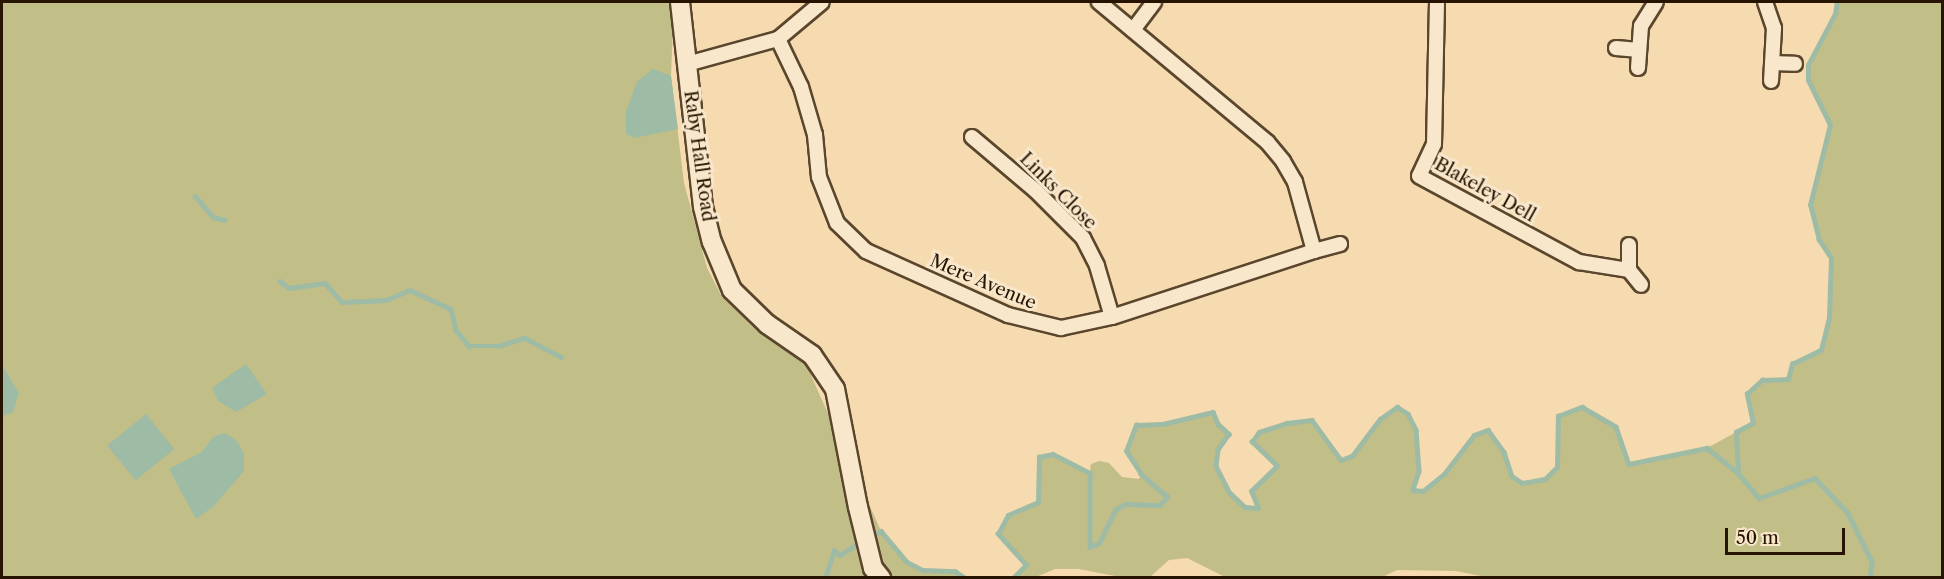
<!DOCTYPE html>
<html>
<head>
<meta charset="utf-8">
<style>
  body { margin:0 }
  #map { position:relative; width:1944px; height:579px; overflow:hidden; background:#f6dab0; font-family:"Libre Caslon Text",serif }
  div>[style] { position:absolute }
  .green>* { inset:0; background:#c2be87 }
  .water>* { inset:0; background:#9ebba6; transform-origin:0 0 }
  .stream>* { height:4.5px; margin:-2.25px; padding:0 2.25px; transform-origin:2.25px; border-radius:2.25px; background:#9ebba6 }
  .roads { filter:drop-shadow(2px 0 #5a462c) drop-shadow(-2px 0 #5a462c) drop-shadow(0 2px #5a462c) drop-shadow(0 -2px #5a462c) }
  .minor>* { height:14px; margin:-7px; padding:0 7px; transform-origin:7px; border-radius:7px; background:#f9e7cc }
  .tertiary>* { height:18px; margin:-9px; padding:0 9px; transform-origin:9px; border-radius:9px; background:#f9e7cc }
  span { translate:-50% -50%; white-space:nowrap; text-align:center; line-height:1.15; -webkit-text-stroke:6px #f9e7cc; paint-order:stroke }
  .street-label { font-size:18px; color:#261400 }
  .frame { position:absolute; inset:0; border:3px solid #261400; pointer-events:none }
  .scale { position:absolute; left:1725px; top:528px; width:120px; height:27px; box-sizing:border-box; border:3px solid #261400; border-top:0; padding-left:8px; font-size:18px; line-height:21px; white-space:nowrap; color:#261400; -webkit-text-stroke:4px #f9e7cc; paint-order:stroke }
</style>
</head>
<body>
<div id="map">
  <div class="green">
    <i style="clip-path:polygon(2px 2px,670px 2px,673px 25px,671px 76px,684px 183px,707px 268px,722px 297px,755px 329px,804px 360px,881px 531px,907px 562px,923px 570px,955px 571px,965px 577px,2px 578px)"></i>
    <i style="clip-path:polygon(1837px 2px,1942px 2px,1942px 577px,1491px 578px,1456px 571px,1397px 570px,1380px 578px,1227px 578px,1187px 558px,1169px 560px,1150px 577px,1120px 577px,1079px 569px,1055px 569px,1036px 577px,1013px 577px,1025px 565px,998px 534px,1008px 515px,1038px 502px,1039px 457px,1053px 454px,1090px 472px,1091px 464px,1099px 461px,1109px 463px,1122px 477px,1139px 479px,1141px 474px,1126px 451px,1136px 425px,1163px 424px,1213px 412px,1218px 424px,1229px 434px,1218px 450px,1216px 467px,1230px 493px,1245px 507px,1257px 508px,1251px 491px,1277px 465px,1252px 442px,1259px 432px,1287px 423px,1312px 420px,1341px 460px,1352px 456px,1380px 419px,1397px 407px,1408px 414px,1416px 430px,1419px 471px,1413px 490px,1423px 491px,1444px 474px,1474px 435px,1488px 430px,1504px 452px,1512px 476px,1522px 483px,1545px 479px,1557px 467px,1558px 416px,1582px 407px,1616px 427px,1629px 464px,1707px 448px,1753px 423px,1747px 394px,1762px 380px,1788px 379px,1792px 364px,1821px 350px,1829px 318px,1831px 258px,1819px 240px,1810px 205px,1830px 125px,1808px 80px,1808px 65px,1835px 14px)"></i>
  </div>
  <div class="water">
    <i style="clip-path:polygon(653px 69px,671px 76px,678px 129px,634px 138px,626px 134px,626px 111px,637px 82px)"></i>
    <i style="clip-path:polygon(246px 364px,267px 394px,236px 412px,218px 401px,212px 388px)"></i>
    <i style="clip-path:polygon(2px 365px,19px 393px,13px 412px,2px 417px)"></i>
    <i style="left:146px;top:414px;width:45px;height:50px;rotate:51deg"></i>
    <i style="clip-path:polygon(224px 433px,236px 440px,244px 453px,244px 471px,214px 506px,196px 519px,169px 469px,202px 452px,213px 437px)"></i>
  </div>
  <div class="stream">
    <i style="left:195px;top:196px;width:28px;rotate:49deg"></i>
    <i style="left:213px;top:217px;width:12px;rotate:14deg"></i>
    <i style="left:280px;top:281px;width:11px;rotate:38deg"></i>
    <i style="left:289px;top:288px;width:36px;rotate:-8deg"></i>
    <i style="left:325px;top:283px;width:25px;rotate:48deg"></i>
    <i style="left:342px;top:302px;width:44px;rotate:-2.6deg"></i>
    <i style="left:386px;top:300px;width:26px;rotate:-23deg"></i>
    <i style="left:410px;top:290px;width:45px;rotate:24.9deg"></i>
    <i style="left:451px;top:309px;width:22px;rotate:77deg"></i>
    <i style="left:456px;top:330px;width:21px;rotate:51deg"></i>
    <i style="left:469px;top:346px;width:29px"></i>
    <i style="left:498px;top:346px;width:28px;rotate:-17deg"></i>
    <i style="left:525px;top:338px;width:41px;rotate:27.8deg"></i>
    <i style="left:1738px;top:472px;width:40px;rotate:-92.9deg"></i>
    <i style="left:1736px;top:432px;width:19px;rotate:-28deg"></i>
    <i style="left:1753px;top:423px;width:30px;rotate:-102deg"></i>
    <i style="left:1747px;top:394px;width:21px;rotate:-43deg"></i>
    <i style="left:1762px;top:380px;width:26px;rotate:-2deg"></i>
    <i style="left:1788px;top:379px;width:16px;rotate:-75deg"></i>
    <i style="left:1792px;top:364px;width:32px;rotate:-26deg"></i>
    <i style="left:1821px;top:350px;width:33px;rotate:-76deg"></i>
    <i style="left:1829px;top:318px;width:60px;rotate:-88.1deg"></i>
    <i style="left:1831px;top:258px;width:22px;rotate:-124deg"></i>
    <i style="left:1819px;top:240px;width:36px;rotate:-104deg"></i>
    <i style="left:1810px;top:205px;width:82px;rotate:-76deg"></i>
    <i style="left:1830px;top:125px;width:50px;rotate:-116.1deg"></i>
    <i style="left:1808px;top:80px;width:15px;rotate:-90deg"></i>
    <i style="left:1808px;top:65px;width:58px;rotate:-62.1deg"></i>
    <i style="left:1835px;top:14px;width:12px;rotate:-81deg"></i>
    <i style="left:871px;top:536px;width:11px;rotate:-27deg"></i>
    <i style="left:881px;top:531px;width:40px;rotate:50deg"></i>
    <i style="left:907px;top:562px;width:18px;rotate:27deg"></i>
    <i style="left:923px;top:570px;width:32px;rotate:2deg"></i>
    <i style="left:955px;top:571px;width:12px;rotate:35deg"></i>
    <i style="left:825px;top:578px;width:29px;rotate:-72deg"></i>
    <i style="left:834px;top:550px;width:8px;rotate:40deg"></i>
    <i style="left:840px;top:555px;width:25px;rotate:-32deg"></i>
    <i style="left:1013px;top:578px;width:18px;rotate:-45deg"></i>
    <i style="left:1026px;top:565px;width:42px;rotate:-132.1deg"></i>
    <i style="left:998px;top:534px;width:21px;rotate:-62deg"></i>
    <i style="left:1008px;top:515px;width:33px;rotate:-23deg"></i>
    <i style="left:1038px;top:502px;width:45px;rotate:-88.7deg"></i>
    <i style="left:1039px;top:457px;width:14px;rotate:-12deg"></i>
    <i style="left:1053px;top:454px;width:42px;rotate:27.2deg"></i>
    <i style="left:1090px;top:473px;width:74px;rotate:90deg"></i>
    <i style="left:1090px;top:547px;width:10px;rotate:-24deg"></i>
    <i style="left:1099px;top:543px;width:37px;rotate:-64deg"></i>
    <i style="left:1115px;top:510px;width:12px;rotate:-31deg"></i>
    <i style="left:1125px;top:504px;width:35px;rotate:2deg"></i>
    <i style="left:1160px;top:505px;width:11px;rotate:-49deg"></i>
    <i style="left:1167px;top:497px;width:35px;rotate:-139deg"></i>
    <i style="left:1141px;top:474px;width:27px;rotate:-123deg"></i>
    <i style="left:1126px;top:451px;width:28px;rotate:-69deg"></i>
    <i style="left:1136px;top:425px;width:27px;rotate:-2deg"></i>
    <i style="left:1163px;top:424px;width:51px;rotate:-13.5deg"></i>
    <i style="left:1213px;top:412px;width:13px;rotate:67deg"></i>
    <i style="left:1218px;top:424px;width:15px;rotate:42deg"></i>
    <i style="left:1229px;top:434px;width:19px;rotate:125deg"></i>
    <i style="left:1218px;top:450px;width:16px;rotate:97deg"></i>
    <i style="left:1216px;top:466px;width:30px;rotate:63deg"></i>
    <i style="left:1230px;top:493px;width:21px;rotate:43deg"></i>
    <i style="left:1245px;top:507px;width:13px;rotate:4deg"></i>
    <i style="left:1258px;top:508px;width:18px;rotate:-112deg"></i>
    <i style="left:1251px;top:491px;width:36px;rotate:-44deg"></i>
    <i style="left:1277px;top:466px;width:35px;rotate:-136deg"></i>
    <i style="left:1252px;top:442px;width:12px;rotate:-55deg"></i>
    <i style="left:1259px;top:432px;width:29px;rotate:-18deg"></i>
    <i style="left:1287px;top:423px;width:25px;rotate:-7deg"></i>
    <i style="left:1312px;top:420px;width:49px;rotate:54.1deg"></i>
    <i style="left:1341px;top:460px;width:12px;rotate:-20deg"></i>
    <i style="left:1352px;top:456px;width:46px;rotate:-52.9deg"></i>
    <i style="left:1380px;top:419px;width:21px;rotate:-35deg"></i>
    <i style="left:1397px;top:407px;width:13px;rotate:32deg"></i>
    <i style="left:1408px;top:414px;width:18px;rotate:63deg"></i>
    <i style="left:1416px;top:430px;width:41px;rotate:85.8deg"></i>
    <i style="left:1419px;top:471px;width:20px;rotate:108deg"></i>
    <i style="left:1413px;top:490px;width:10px;rotate:6deg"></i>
    <i style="left:1423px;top:491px;width:27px;rotate:-39deg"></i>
    <i style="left:1444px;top:474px;width:49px;rotate:-52.4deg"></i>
    <i style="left:1474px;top:435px;width:15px;rotate:-20deg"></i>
    <i style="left:1488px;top:430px;width:27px;rotate:54deg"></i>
    <i style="left:1504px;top:452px;width:25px;rotate:72deg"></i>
    <i style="left:1512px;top:476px;width:12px;rotate:35deg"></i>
    <i style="left:1522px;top:483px;width:23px;rotate:-10deg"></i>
    <i style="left:1545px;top:479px;width:17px;rotate:-45deg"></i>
    <i style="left:1557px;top:467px;width:51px;rotate:-88.9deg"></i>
    <i style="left:1558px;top:416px;width:26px;rotate:-21deg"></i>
    <i style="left:1582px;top:407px;width:39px;rotate:30deg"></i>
    <i style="left:1616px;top:427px;width:39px;rotate:71deg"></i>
    <i style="left:1629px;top:464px;width:80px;rotate:-11.6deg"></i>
    <i style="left:1707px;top:448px;width:40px;rotate:39deg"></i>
    <i style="left:1738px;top:473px;width:33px;rotate:50deg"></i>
    <i style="left:1759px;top:498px;width:59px;rotate:-19.7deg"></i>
    <i style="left:1815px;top:478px;width:48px;rotate:46.7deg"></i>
    <i style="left:1848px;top:513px;width:55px;rotate:63.9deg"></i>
    <i style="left:1872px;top:562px;width:16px;rotate:97deg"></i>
  </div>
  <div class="roads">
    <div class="minor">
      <i style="left:1437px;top:2px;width:142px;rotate:91.2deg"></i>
      <i style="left:1434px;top:144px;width:35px;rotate:115deg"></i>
      <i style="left:1419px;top:176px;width:182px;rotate:28.3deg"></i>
      <i style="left:1579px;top:262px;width:51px;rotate:9.1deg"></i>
      <i style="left:1629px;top:270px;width:19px;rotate:51deg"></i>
      <i style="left:1765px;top:2px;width:28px;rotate:71deg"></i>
      <i style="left:1774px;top:28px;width:53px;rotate:93.2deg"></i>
      <i style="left:1133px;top:30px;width:35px;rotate:-53deg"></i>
      <i style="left:778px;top:39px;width:53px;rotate:64.4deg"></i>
      <i style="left:801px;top:87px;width:50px;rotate:73.7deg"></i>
      <i style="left:815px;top:135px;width:42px;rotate:84.6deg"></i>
      <i style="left:819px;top:177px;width:49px;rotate:68.6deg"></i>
      <i style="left:837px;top:223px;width:40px;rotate:44deg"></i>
      <i style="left:866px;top:251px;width:156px;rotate:24.3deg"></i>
      <i style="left:1008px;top:315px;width:55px;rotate:13.8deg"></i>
      <i style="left:1061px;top:328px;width:52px;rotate:-12.2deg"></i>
      <i style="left:1112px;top:317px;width:213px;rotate:-18.1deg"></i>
      <i style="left:1314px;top:251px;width:72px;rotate:-105.4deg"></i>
      <i style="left:1295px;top:182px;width:24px;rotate:-120deg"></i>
      <i style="left:1283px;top:161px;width:25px;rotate:-130deg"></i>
      <i style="left:1267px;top:142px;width:219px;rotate:-140.2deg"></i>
      <i style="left:1616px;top:48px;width:23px;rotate:5deg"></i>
      <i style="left:1772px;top:63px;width:23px;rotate:2deg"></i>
      <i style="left:687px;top:64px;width:94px;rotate:-15.4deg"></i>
      <i style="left:778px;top:39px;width:57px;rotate:-40.1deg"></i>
      <i style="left:1638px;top:68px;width:42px;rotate:-85.9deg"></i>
      <i style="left:1641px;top:26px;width:28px;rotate:-58deg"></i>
      <i style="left:972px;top:137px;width:82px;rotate:40.1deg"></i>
      <i style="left:1035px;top:190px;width:68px;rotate:45deg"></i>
      <i style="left:1083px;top:238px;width:31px;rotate:63deg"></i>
      <i style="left:1097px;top:266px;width:53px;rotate:73.6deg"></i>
      <i style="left:1629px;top:245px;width:25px;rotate:90deg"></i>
      <i style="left:1314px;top:251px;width:27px;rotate:-15deg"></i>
    </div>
    <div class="tertiary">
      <i style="left:680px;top:2px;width:206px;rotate:83.6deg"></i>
      <i style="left:703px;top:207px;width:36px;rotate:76deg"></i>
      <i style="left:712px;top:242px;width:52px;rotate:67.4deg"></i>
      <i style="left:732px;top:290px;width:49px;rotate:44.2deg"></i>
      <i style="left:767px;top:324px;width:55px;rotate:34.6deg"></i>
      <i style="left:812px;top:355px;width:41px;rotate:55.9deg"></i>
      <i style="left:835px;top:389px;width:120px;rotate:79deg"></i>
      <i style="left:858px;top:507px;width:63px;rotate:76.2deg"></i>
      <i style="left:873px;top:568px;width:13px;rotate:51deg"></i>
    </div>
  </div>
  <div class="street-label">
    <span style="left:699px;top:156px;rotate:82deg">Raby Hall Road</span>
    <span style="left:1485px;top:190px;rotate:29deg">Blakeley Dell</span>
    <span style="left:1058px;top:191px;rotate:45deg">Links Close</span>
    <span style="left:983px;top:282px;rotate:23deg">Mere Avenue</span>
  </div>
  <div class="frame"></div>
  <div class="scale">50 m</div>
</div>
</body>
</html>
